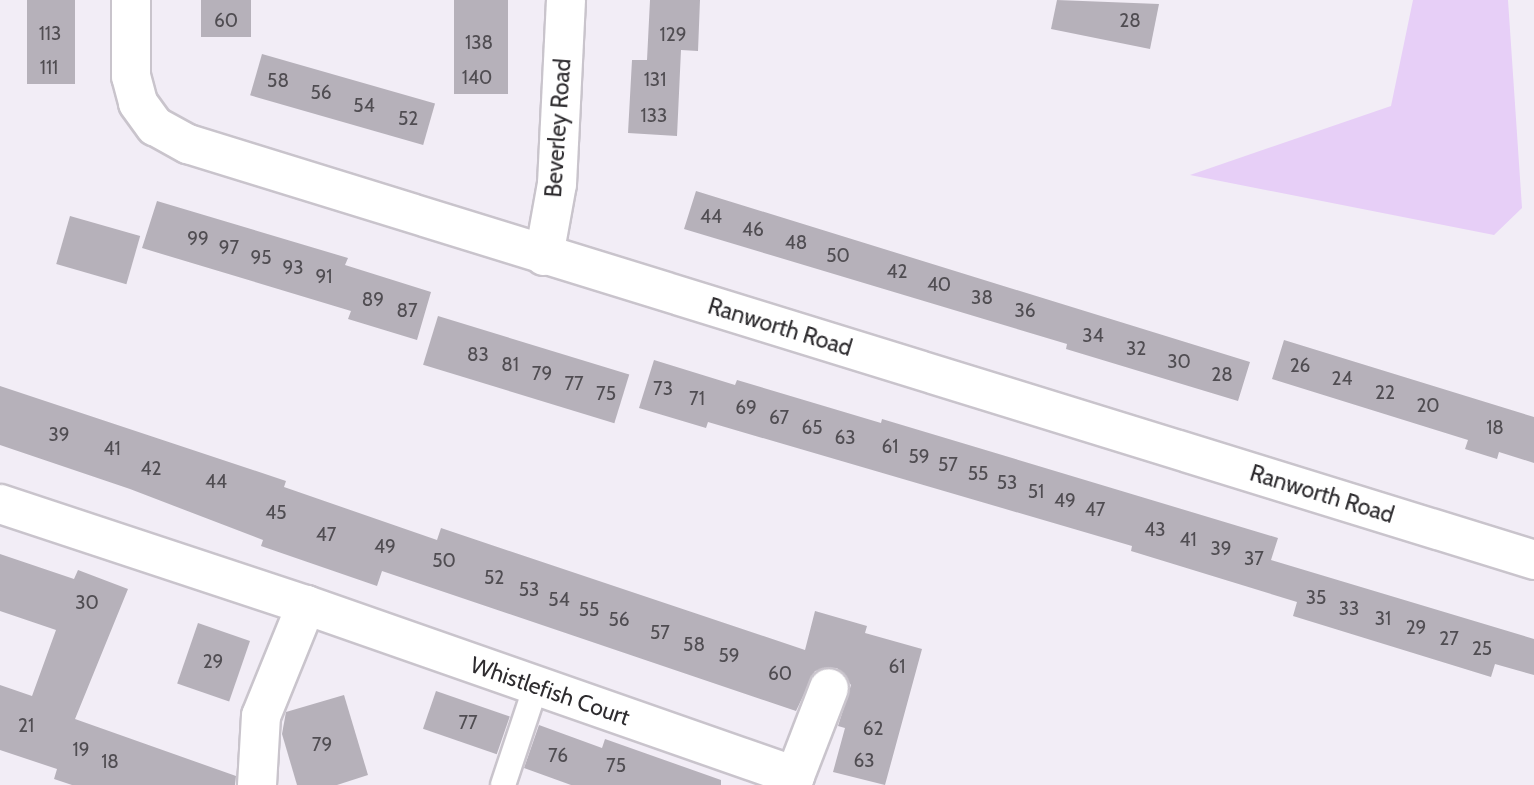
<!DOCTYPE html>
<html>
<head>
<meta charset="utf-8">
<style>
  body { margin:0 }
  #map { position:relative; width:1534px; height:785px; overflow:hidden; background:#f2edf6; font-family:Cabin,sans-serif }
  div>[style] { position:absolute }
  .green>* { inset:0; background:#e7cff7 }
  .building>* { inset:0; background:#b6b1ba; transform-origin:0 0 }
  .roads { filter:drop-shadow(2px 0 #c9c4cc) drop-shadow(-2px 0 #c9c4cc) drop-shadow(0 2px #c9c4cc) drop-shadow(0 -2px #c9c4cc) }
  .service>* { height:24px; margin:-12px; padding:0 12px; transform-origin:12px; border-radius:12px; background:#fff }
  .minor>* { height:38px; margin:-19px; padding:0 19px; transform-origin:19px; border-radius:19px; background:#fff }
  span { translate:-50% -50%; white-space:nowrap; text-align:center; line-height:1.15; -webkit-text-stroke:5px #fff; paint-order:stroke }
  .number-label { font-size:19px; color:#504d52 }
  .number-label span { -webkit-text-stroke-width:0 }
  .street-label { font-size:23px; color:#2e2c2f }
</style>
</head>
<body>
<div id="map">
  <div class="green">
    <i style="clip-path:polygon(1413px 0,1508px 0,1522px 208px,1494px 235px,1190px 175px,1391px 106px)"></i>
  </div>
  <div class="building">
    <i style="left:27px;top:0;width:48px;height:84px"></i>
    <i style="left:201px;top:0;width:50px;height:37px"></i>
    <i style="left:454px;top:0;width:54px;height:94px"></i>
    <i style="clip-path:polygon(650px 0,700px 0,698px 51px,681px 50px,677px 136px,628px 133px,632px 60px,647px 60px)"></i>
    <i style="clip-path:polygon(1057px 0,1159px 4px,1150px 49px,1051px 29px)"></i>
    <i style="left:262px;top:54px;width:180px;height:43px;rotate:16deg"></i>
    <i style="clip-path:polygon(696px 191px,1250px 362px,1238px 401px,1066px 349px,1067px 344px,684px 229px)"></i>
    <i style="clip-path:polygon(157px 201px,348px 258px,345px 265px,431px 292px,417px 340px,348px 319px,351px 311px,142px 248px)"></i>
    <i style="left:70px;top:216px;width:73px;height:50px;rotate:16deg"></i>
    <i style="left:438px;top:316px;width:200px;height:51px;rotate:17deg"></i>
    <i style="clip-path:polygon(1284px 340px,1534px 417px,1534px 463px,1499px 452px,1497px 459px,1465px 449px,1468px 440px,1272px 379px)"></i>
    <i style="clip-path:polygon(654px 360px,735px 385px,737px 380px,881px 423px,882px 419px,1278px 538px,1271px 560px,1534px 639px,1534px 675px,1495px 664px,1491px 677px,1293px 616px,1297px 602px,1131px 551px,1132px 546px,708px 422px,706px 428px,639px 408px)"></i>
    <i style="clip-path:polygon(0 386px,286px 481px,284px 487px,437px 540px,441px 528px,805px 650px,815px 611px,867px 626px,865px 633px,922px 649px,885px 785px,833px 772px,845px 728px,838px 726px,851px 685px,837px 668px,815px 671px,796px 711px,382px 571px,377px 586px,261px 546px,263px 540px,130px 489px,0 445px)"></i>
    <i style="clip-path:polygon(0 554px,74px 579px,78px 570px,128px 589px,75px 719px,236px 776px,235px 785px,72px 785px,54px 779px,57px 769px,0 750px,0 685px,32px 696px,56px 630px,0 611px)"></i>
    <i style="left:198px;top:623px;width:55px;height:64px;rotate:19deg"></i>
    <i style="left:436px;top:691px;width:78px;height:40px;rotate:19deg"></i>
    <i style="clip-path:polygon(344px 695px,368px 775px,337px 785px,297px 785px,282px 734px,286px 712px)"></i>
    <i style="clip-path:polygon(539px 725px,602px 748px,605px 739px,721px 780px,721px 785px,571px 785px,524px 768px)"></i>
  </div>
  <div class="roads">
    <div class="service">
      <i style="left:503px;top:785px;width:104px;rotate:-71.6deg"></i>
    </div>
    <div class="minor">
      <i style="left:131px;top:0;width:76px;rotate:90deg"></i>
      <i style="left:131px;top:76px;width:28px;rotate:75deg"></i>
      <i style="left:138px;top:103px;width:29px;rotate:54deg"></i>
      <i style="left:155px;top:126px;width:38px;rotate:29deg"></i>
      <i style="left:188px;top:144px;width:1409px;rotate:17.17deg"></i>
      <i style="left:544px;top:256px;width:73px;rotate:-79.8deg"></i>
      <i style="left:557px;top:184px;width:184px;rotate:-87.2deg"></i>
      <i style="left:0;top:504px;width:322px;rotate:18.3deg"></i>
      <i style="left:795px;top:776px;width:94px;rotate:-68.9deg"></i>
      <i style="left:257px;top:785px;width:69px;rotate:-86.7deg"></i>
      <i style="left:261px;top:716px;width:120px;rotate:-67.9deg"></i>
      <i style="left:306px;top:605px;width:518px;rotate:19.27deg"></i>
      <i style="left:795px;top:776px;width:9px;rotate:108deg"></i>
    </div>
  </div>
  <div class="number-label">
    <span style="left:226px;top:21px">60</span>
    <span style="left:1130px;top:21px">28</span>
    <span style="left:50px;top:34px">113</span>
    <span style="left:673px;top:35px">129</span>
    <span style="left:479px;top:43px">138</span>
    <span style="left:49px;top:68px">111</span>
    <span style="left:477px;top:78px">140</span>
    <span style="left:655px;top:80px">131</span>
    <span style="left:278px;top:81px">58</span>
    <span style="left:321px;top:93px">56</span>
    <span style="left:364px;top:106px">54</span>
    <span style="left:654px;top:116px">133</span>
    <span style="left:408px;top:119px">52</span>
    <span style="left:711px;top:217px">44</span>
    <span style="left:753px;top:230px">46</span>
    <span style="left:198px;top:239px">99</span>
    <span style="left:796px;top:243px">48</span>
    <span style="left:229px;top:248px">97</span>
    <span style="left:838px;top:256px">50</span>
    <span style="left:261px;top:258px">95</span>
    <span style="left:293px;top:268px">93</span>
    <span style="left:897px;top:272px">42</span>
    <span style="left:324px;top:277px">91</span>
    <span style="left:939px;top:285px">40</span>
    <span style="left:982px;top:298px">38</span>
    <span style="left:373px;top:300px">89</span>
    <span style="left:407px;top:311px">87</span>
    <span style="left:1025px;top:311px">36</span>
    <span style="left:1093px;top:336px">34</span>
    <span style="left:1136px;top:349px">32</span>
    <span style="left:478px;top:355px">83</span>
    <span style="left:1179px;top:362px">30</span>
    <span style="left:510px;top:365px">81</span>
    <span style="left:1300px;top:366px">26</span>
    <span style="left:542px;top:374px">79</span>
    <span style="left:1222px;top:375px">28</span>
    <span style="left:1342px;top:379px">24</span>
    <span style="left:574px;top:384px">77</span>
    <span style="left:663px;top:389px">73</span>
    <span style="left:1385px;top:393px">22</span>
    <span style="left:606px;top:394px">75</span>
    <span style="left:697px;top:399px">71</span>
    <span style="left:1428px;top:406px">20</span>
    <span style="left:746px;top:408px">69</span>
    <span style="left:779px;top:418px">67</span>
    <span style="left:812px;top:428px">65</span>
    <span style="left:1495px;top:428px">18</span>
    <span style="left:59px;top:435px">39</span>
    <span style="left:845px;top:438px">63</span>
    <span style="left:890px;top:447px">61</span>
    <span style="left:112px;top:449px">41</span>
    <span style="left:919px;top:457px">59</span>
    <span style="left:948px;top:465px">57</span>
    <span style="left:151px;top:469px">42</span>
    <span style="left:978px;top:474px">55</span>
    <span style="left:216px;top:482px">44</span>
    <span style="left:1007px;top:483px">53</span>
    <span style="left:1036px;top:492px">51</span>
    <span style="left:1065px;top:501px">49</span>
    <span style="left:1095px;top:510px">47</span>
    <span style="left:276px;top:513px">45</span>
    <span style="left:1155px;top:530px">43</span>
    <span style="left:326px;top:535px">47</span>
    <span style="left:1188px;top:540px">41</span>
    <span style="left:385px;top:547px">49</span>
    <span style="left:1221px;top:549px">39</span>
    <span style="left:1254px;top:559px">37</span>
    <span style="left:444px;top:561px">50</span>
    <span style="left:494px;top:578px">52</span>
    <span style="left:529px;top:590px">53</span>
    <span style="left:1316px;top:598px">35</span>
    <span style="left:559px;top:600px">54</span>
    <span style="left:87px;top:603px">30</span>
    <span style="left:1349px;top:609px">33</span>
    <span style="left:589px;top:610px">55</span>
    <span style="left:1383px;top:619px">31</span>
    <span style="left:619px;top:620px">56</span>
    <span style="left:1416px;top:628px">29</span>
    <span style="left:660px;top:633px">57</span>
    <span style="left:1449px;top:639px">27</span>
    <span style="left:694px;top:645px">58</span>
    <span style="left:1482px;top:649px">25</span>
    <span style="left:729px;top:656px">59</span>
    <span style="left:213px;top:662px">29</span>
    <span style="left:897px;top:667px">61</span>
    <span style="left:780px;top:674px">60</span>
    <span style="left:468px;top:723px">77</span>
    <span style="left:26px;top:726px">21</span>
    <span style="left:873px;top:729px">62</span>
    <span style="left:322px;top:745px">79</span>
    <span style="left:81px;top:750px">19</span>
    <span style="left:558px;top:756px">76</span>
    <span style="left:864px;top:761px">63</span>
    <span style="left:110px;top:762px">18</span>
    <span style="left:616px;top:766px">75</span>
  </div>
  <div class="street-label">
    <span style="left:558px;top:128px;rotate:-86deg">Beverley Road</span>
    <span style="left:780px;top:327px;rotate:17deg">Ranworth Road</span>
    <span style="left:1322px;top:494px;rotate:17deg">Ranworth Road</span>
    <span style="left:550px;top:691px;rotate:19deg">Whistlefish Court</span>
  </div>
</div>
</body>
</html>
